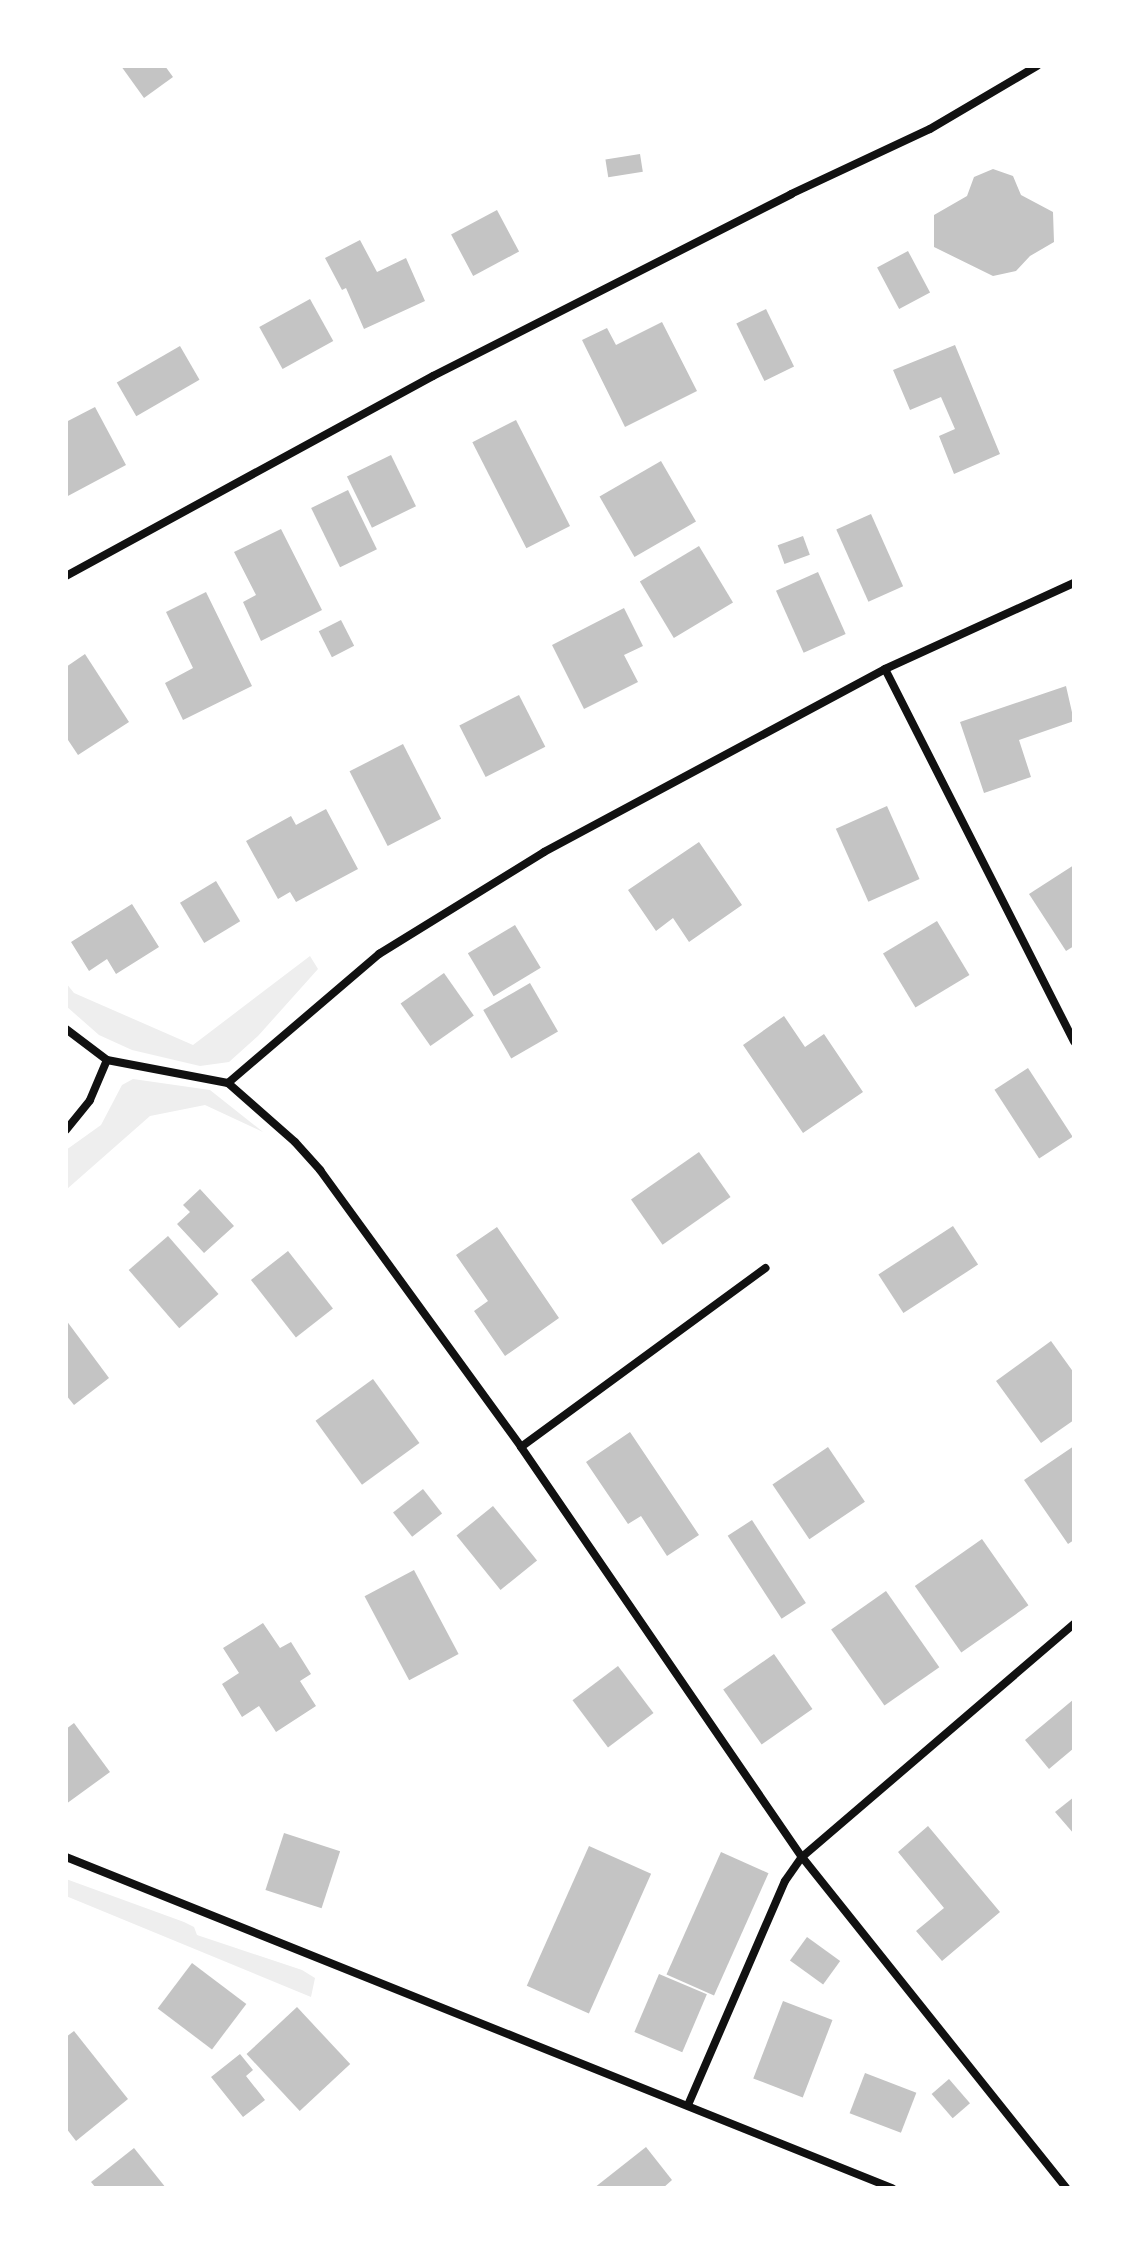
<!DOCTYPE html>
<html>
<head>
<meta charset="utf-8">
<style>
  body { margin:0 }
  #map { position:relative; width:1140px; height:2254px; overflow:hidden; background:#fff; font-family:"Titillium Web",sans-serif }
  div>[style] { position:absolute }
  .green>* { inset:0; background:#eee }
  .building>* { inset:0; background:#c4c4c4; transform-origin:0 0 }
  .minor>* { height:8px; margin:-4px; padding:0 4px; transform-origin:4px; border-radius:4px; background:#111 }
  span { translate:-50% -50%; white-space:nowrap; text-align:center; line-height:1.15; -webkit-text-stroke:6px #fff; paint-order:stroke }
  .frame { position:absolute; inset:0; border:68px solid #fff; pointer-events:none }
</style>
</head>
<body>
<div id="map">
  <div class="green">
    <i style="clip-path:polygon(310px 956px,318px 969px,258px 1036px,229px 1062px,200px 1066px,132px 1050px,99px 1035px,66px 1006px,66px 983px,74px 993px,193px 1045px)"></i>
    <i style="clip-path:polygon(133px 1079px,210px 1090px,263px 1132px,205px 1105px,150px 1116px,67px 1189px,66px 1150px,101px 1125px,122px 1085px)"></i>
    <i style="clip-path:polygon(66px 1879px,184px 1922px,194px 1927px,197px 1935px,302px 1970px,315px 1978px,311px 1997px,66px 1896px)"></i>
  </div>
  <div class="building">
    <i style="clip-path:polygon(121px 66px,165px 66px,173px 77px,144px 98px)"></i>
    <i style="left:640px;top:154px;width:18px;height:35px;rotate:81deg"></i>
    <i style="clip-path:polygon(993px 169px,1013px 176px,1021px 195px,1053px 212px,1054px 242px,1030px 256px,1016px 271px,993px 276px,934px 247px,934px 215px,967px 196px,974px 177px)"></i>
    <i style="left:497px;top:210px;width:47px;height:52px;rotate:62deg"></i>
    <i style="clip-path:polygon(360px 240px,377px 272px,406px 258px,425px 301px,364px 329px,346px 288px,342px 290px,325px 258px)"></i>
    <i style="left:908px;top:251px;width:47px;height:35px;rotate:62deg"></i>
    <i style="left:310px;top:299px;width:48px;height:58px;rotate:61deg"></i>
    <i style="left:766px;top:309px;width:64px;height:33px;rotate:64deg"></i>
    <i style="clip-path:polygon(662px 322px,697px 391px,625px 427px,582px 340px,607px 328px,616px 345px)"></i>
    <i style="clip-path:polygon(955px 345px,1000px 454px,954px 474px,939px 436px,955px 429px,941px 397px,910px 410px,893px 370px)"></i>
    <i style="left:180px;top:346px;width:39px;height:73px;rotate:60deg"></i>
    <i style="clip-path:polygon(95px 407px,126px 465px,66px 497px,66px 422px)"></i>
    <i style="left:516px;top:420px;width:119px;height:49px;rotate:63deg"></i>
    <i style="left:391px;top:455px;width:57px;height:49px;rotate:64deg"></i>
    <i style="left:661px;top:461px;width:70px;height:71px;rotate:60deg"></i>
    <i style="left:348px;top:490px;width:66px;height:41px;rotate:64deg"></i>
    <i style="left:871px;top:514px;width:79px;height:38px;rotate:66deg"></i>
    <i style="clip-path:polygon(281px 529px,322px 610px,261px 641px,243px 602px,256px 595px,234px 552px)"></i>
    <i style="left:803px;top:536px;width:20px;height:27px;rotate:70deg"></i>
    <i style="left:699px;top:546px;width:66px;height:69px;rotate:59deg"></i>
    <i style="left:818px;top:572px;width:68px;height:46px;rotate:66deg"></i>
    <i style="clip-path:polygon(206px 592px,252px 686px,183px 720px,165px 683px,193px 668px,166px 612px)"></i>
    <i style="clip-path:polygon(624px 608px,643px 646px,624px 655px,638px 682px,584px 709px,552px 645px)"></i>
    <i style="left:341px;top:620px;width:29px;height:25px;rotate:63deg"></i>
    <i style="clip-path:polygon(85px 654px,129px 722px,78px 755px,66px 737px,66px 667px)"></i>
    <i style="clip-path:polygon(1066px 686px,1074px 721px,1019px 740px,1031px 777px,984px 793px,960px 722px)"></i>
    <i style="left:519px;top:695px;width:58px;height:67px;rotate:63deg"></i>
    <i style="left:403px;top:744px;width:84px;height:60px;rotate:63deg"></i>
    <i style="left:887px;top:806px;width:80px;height:56px;rotate:66deg"></i>
    <i style="clip-path:polygon(326px 809px,358px 869px,296px 902px,290px 892px,278px 899px,246px 841px,291px 816px,296px 825px)"></i>
    <i style="clip-path:polygon(699px 842px,742px 905px,689px 942px,673px 918px,656px 931px,628px 890px)"></i>
    <i style="clip-path:polygon(1074px 865px,1074px 946px,1066px 951px,1029px 894px)"></i>
    <i style="left:216px;top:881px;width:47px;height:42px;rotate:59deg"></i>
    <i style="clip-path:polygon(132px 904px,159px 947px,116px 974px,107px 959px,89px 971px,71px 942px)"></i>
    <i style="left:937px;top:921px;width:63px;height:63px;rotate:59deg"></i>
    <i style="left:515px;top:925px;width:50px;height:55px;rotate:59deg"></i>
    <i style="left:444px;top:973px;width:52px;height:53px;rotate:55deg"></i>
    <i style="left:530px;top:983px;width:56px;height:54px;rotate:60deg"></i>
    <i style="clip-path:polygon(784px 1016px,805px 1047px,824px 1034px,863px 1092px,803px 1133px,743px 1045px)"></i>
    <i style="left:1028px;top:1068px;width:82px;height:40px;rotate:57deg"></i>
    <i style="left:699px;top:1152px;width:55px;height:83px;rotate:55deg"></i>
    <i style="clip-path:polygon(200px 1189px,234px 1226px,204px 1253px,177px 1224px,190px 1212px,183px 1205px)"></i>
    <i style="left:953px;top:1226px;width:46px;height:89px;rotate:57deg"></i>
    <i style="clip-path:polygon(497px 1227px,559px 1318px,505px 1356px,474px 1311px,488px 1301px,456px 1255px)"></i>
    <i style="left:168px;top:1236px;width:77px;height:52px;rotate:49deg"></i>
    <i style="left:288px;top:1251px;width:73px;height:47px;rotate:52deg"></i>
    <i style="clip-path:polygon(66px 1320px,109px 1378px,74px 1405px,66px 1395px)"></i>
    <i style="clip-path:polygon(1051px 1341px,1074px 1373px,1074px 1420px,1041px 1443px,996px 1381px)"></i>
    <i style="left:373px;top:1379px;width:79px;height:71px;rotate:54deg"></i>
    <i style="clip-path:polygon(630px 1432px,699px 1535px,667px 1556px,641px 1516px,628px 1524px,586px 1462px)"></i>
    <i style="clip-path:polygon(1074px 1446px,1074px 1540px,1068px 1544px,1024px 1480px)"></i>
    <i style="left:828px;top:1447px;width:66px;height:67px;rotate:56deg"></i>
    <i style="left:423px;top:1489px;width:31px;height:38px;rotate:52deg"></i>
    <i style="left:493px;top:1506px;width:70px;height:47px;rotate:51deg"></i>
    <i style="left:752px;top:1520px;width:99px;height:29px;rotate:57deg"></i>
    <i style="left:982px;top:1539px;width:81px;height:82px;rotate:55deg"></i>
    <i style="left:414px;top:1570px;width:95px;height:56px;rotate:62deg"></i>
    <i style="left:886px;top:1591px;width:93px;height:67px;rotate:55deg"></i>
    <i style="clip-path:polygon(263px 1623px,280px 1648px,291px 1642px,311px 1674px,300px 1681px,316px 1706px,276px 1732px,259px 1706px,242px 1717px,222px 1684px,239px 1673px,223px 1648px)"></i>
    <i style="left:774px;top:1654px;width:67px;height:62px;rotate:55deg"></i>
    <i style="left:618px;top:1666px;width:59px;height:57px;rotate:53deg"></i>
    <i style="clip-path:polygon(1074px 1699px,1074px 1748px,1049px 1769px,1025px 1740px)"></i>
    <i style="clip-path:polygon(74px 1723px,110px 1772px,66px 1804px,66px 1729px)"></i>
    <i style="clip-path:polygon(1074px 1797px,1074px 1834px,1055px 1812px)"></i>
    <i style="clip-path:polygon(928px 1826px,1000px 1912px,942px 1961px,916px 1931px,944px 1908px,898px 1852px)"></i>
    <i style="left:284px;top:1833px;width:59px;height:60px;rotate:18deg"></i>
    <i style="left:589px;top:1846px;width:68px;height:153px;rotate:24deg"></i>
    <i style="left:721px;top:1852px;width:52px;height:134px;rotate:24deg"></i>
    <i style="left:807px;top:1937px;width:41px;height:29px;rotate:36deg"></i>
    <i style="left:192px;top:1963px;width:68px;height:57px;rotate:37deg"></i>
    <i style="left:659px;top:1974px;width:52px;height:63px;rotate:23deg"></i>
    <i style="left:783px;top:2001px;width:53px;height:83px;rotate:21deg"></i>
    <i style="left:297px;top:2007px;width:78px;height:69px;rotate:47deg"></i>
    <i style="clip-path:polygon(74px 2031px,128px 2099px,76px 2141px,66px 2128px,66px 2037px)"></i>
    <i style="clip-path:polygon(240px 2054px,253px 2070px,246px 2076px,265px 2100px,243px 2117px,211px 2077px)"></i>
    <i style="left:865px;top:2073px;width:55px;height:43px;rotate:21deg"></i>
    <i style="left:949px;top:2079px;width:32px;height:23px;rotate:49deg"></i>
    <i style="clip-path:polygon(646px 2147px,672px 2180px,663px 2188px,594px 2188px)"></i>
    <i style="clip-path:polygon(134px 2148px,166px 2188px,96px 2188px,91px 2182px)"></i>
  </div>
  <div class="minor">
    <i style="left:66px;top:576px;width:418px;rotate:-28.6deg"></i>
    <i style="left:433px;top:376px;width:402px;rotate:-26.9deg"></i>
    <i style="left:791px;top:194px;width:153px;rotate:-25.1deg"></i>
    <i style="left:930px;top:129px;width:124px;rotate:-30.5deg"></i>
    <i style="left:885px;top:669px;width:418px;rotate:63.1deg"></i>
    <i style="left:66px;top:1029px;width:51px;rotate:37.1deg"></i>
    <i style="left:107px;top:1060px;width:123px;rotate:10.8deg"></i>
    <i style="left:228px;top:1083px;width:89px;rotate:41.4deg"></i>
    <i style="left:295px;top:1142px;width:38px;rotate:48deg"></i>
    <i style="left:320px;top:1170px;width:342px;rotate:54deg"></i>
    <i style="left:521px;top:1447px;width:497px;rotate:55.6deg"></i>
    <i style="left:802px;top:1857px;width:423px;rotate:51.4deg"></i>
    <i style="left:228px;top:1083px;width:199px;rotate:-40.5deg"></i>
    <i style="left:379px;top:954px;width:194px;rotate:-31.7deg"></i>
    <i style="left:544px;top:852px;width:387px;rotate:-28.2deg"></i>
    <i style="left:885px;top:669px;width:208px;rotate:-24.5deg"></i>
    <i style="left:66px;top:1130px;width:38px;rotate:-51deg"></i>
    <i style="left:90px;top:1100px;width:43px;rotate:-67deg"></i>
    <i style="left:521px;top:1447px;width:303px;rotate:-36.2deg"></i>
    <i style="left:66px;top:1857px;width:890px;rotate:21.84deg"></i>
    <i style="left:688px;top:2105px;width:244px;rotate:-66.6deg"></i>
    <i style="left:785px;top:1881px;width:29px;rotate:-55deg"></i>
    <i style="left:802px;top:1857px;width:358px;rotate:-40.6deg"></i>
  </div>
  <div class="frame"></div>
</div>
</body>
</html>
